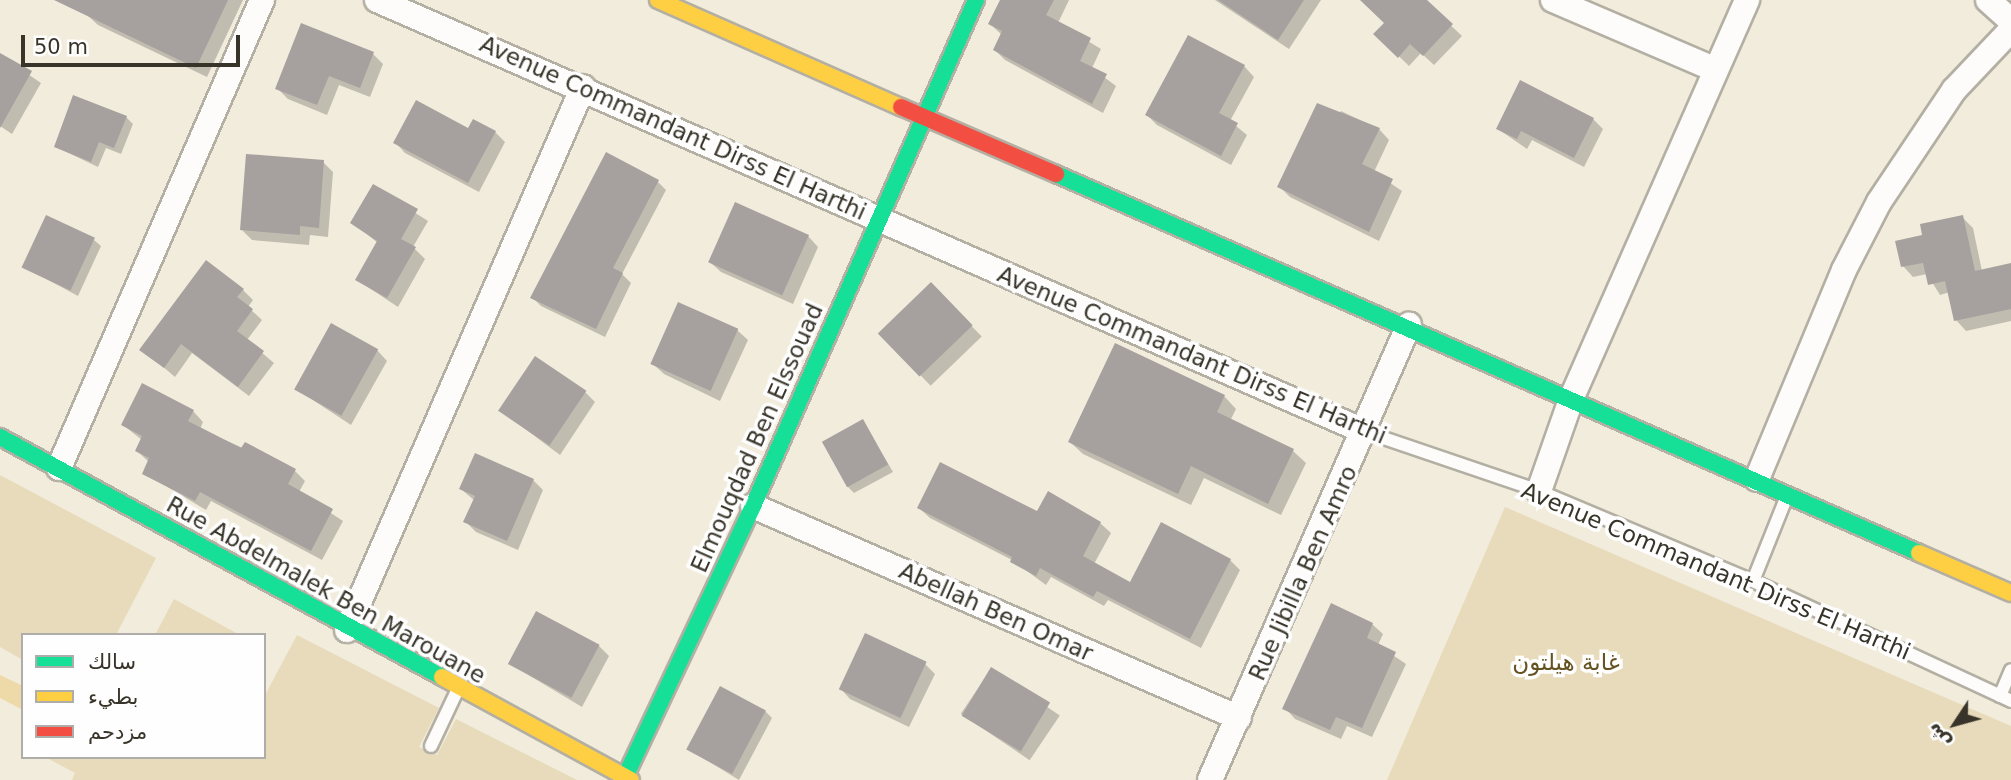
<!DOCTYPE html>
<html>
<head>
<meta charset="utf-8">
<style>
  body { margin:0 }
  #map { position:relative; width:2011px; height:780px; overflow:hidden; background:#f2ecdc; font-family:"DejaVu Sans","Noto Sans Arabic",sans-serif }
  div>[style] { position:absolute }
  .green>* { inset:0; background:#e8dbbb }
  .water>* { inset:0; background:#eedaa8 }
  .shadow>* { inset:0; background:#0003; transform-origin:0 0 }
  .building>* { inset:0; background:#a6a19e; transform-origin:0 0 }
  .roads { filter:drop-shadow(2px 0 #b3afa3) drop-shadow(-2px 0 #b3afa3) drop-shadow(0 2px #b3afa3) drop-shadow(0 -2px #b3afa3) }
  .lane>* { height:12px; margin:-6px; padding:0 6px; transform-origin:6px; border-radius:6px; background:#fdfcfa }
  .street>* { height:24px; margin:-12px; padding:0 12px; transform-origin:12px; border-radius:12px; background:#fdfcfa }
  .fast>* { height:16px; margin:-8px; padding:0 8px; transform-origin:8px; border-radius:8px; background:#16e098 }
  .slow>* { height:16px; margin:-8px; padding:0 8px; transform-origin:8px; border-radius:8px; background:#ffcf43 }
  .jam>* { height:16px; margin:-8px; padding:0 8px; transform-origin:8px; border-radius:8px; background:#f24e42 }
  span { translate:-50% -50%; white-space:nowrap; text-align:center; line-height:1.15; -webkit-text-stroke:7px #fefefe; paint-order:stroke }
  .street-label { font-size:23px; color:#383429 }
  .park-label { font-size:23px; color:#645221 }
  .legend { position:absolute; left:21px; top:633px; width:245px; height:126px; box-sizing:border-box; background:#fefefe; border:2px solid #afada9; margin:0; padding:9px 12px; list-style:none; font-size:21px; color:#383429 }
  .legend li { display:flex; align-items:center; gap:14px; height:35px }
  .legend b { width:35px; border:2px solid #afada9 }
  .north { position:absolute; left:1920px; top:689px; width:70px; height:70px; -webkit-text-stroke:5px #fefefe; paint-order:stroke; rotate:234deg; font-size:19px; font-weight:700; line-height:28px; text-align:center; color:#383429 }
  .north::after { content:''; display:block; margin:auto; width:24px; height:32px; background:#383429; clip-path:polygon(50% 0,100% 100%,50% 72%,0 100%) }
  .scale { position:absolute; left:21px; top:35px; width:219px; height:32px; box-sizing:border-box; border:4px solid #383429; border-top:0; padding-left:9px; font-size:21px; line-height:24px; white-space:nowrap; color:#383429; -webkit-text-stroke:5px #fefefe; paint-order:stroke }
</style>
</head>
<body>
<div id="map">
  <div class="green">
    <i style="clip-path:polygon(0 475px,156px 558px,116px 635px,23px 635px,23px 660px,0 647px)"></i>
    <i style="clip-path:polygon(1505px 507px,2011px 726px,2011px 780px,1387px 780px)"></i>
    <i style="clip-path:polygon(174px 599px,240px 635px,155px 635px)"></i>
    <i style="clip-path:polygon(297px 635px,439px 708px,419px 747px,437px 755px,456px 719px,577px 780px,72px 780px,75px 773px,45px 757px,264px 757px,264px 697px)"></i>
  </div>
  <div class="water">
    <i style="clip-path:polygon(0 675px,23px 686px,23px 710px,0 698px)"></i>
  </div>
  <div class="shadow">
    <i style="clip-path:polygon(95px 0,243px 0,207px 77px,98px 25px,87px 15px)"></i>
    <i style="clip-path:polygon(1001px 0,1069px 0,1058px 23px,1101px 49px,1092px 68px,1116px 86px,1103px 113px,1005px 60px,995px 50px,1002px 35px,990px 24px)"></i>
    <i style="clip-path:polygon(1215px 0,1321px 0,1289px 49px)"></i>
    <i style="clip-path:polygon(1368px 0,1424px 0,1462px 36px,1434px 65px,1421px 53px,1409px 66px,1376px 34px,1386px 23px)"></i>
    <i style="clip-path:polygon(373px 54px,383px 64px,370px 97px,339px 85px,327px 115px,288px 99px,277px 88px)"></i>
    <i style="clip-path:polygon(0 55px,41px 83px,12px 134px,0 126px)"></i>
    <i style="clip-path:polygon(1244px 66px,1254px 77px,1230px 121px,1247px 135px,1231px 165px,1157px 125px,1147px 115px)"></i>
    <i style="clip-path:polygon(1341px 111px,1379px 129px,1389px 140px,1374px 172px,1402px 191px,1379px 241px,1290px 197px,1279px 186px)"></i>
    <i style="clip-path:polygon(126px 117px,133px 124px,121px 154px,106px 148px,98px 167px,56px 147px)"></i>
    <i style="clip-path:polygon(1593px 119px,1603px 129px,1584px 167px,1532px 140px,1527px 149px,1498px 129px)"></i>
    <i style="clip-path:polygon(469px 130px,495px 132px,505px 142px,479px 192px,405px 153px,395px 142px)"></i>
    <i style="clip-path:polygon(323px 162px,333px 172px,328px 237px,310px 235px,309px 245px,252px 240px,242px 230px)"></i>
    <i style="clip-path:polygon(657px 181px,666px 190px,622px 274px,631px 283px,605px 337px,541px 306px,532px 297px)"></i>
    <i style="clip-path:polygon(373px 186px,428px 221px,413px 247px,425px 259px,398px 307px,357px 280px,378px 243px,353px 223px)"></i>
    <i style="clip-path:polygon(1962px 217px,1973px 228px,1982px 271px,2011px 267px,2011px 321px,1966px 331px,1956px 320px,1950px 292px,1940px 295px,1927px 274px,1913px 277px,1903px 266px,1924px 237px)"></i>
    <i style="clip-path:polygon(808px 236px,818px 247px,793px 304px,721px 272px,710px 262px)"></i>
    <i style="clip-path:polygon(94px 240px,101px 246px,78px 296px,24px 267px)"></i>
    <i style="left:931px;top:284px;width:73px;height:71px;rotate:46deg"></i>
    <i style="clip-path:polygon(243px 290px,253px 300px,248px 307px,262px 320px,247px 340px,274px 363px,249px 396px,192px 353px,175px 377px,142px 349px)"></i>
    <i style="clip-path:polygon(737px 330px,748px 340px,720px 401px,664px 374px,653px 364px)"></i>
    <i style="clip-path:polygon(377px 350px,387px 361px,351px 425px,296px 389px)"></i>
    <i style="clip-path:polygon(585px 392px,595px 402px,560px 455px,501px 411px)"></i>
    <i style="clip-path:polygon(1224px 396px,1236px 409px,1230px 421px,1293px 451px,1306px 463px,1281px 515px,1204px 478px,1191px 505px,1083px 454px,1070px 442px)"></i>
    <i style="clip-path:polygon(193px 411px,203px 422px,200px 429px,295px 471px,305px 481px,299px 492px,343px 521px,322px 560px,211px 501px,206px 510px,144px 473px,149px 462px,137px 451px,142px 440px,123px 425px)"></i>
    <i style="clip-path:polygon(863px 421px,893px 472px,854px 493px,847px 486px)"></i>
    <i style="clip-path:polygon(533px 480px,543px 490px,518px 550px,476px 532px,466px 522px,475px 501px,461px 489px)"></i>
    <i style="clip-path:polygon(919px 508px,1038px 514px,1100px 523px,1111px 533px,1094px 564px,1131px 584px,1230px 560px,1240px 570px,1201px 648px,1108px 600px,1104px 606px,1051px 577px,1046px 585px,1012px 560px,930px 518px)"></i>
    <i style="clip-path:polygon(1372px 624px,1383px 634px,1378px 645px,1406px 664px,1372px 737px,1347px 726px,1341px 739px,1295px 719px,1285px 708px)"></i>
    <i style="clip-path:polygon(866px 635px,925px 664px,935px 674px,909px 727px,850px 699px,840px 688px)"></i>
    <i style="clip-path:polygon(599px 646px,609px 656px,582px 707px,510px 664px)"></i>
    <i style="left:991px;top:669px;width:83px;height:54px;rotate:34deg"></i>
    <i style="clip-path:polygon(765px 711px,772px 718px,739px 780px,688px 749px)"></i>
  </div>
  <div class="building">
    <i style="clip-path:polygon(54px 0,228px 0,196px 68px)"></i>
    <i style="clip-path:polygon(1000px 0,1054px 0,1046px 15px,1091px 38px,1080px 61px,1107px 74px,1092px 104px,993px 50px,1002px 31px,988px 24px)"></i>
    <i style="clip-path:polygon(1218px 0,1304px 0,1278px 40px)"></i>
    <i style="clip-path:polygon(1360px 0,1427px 0,1453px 24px,1423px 56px,1410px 44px,1398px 58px,1373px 34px,1384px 23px)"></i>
    <i style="clip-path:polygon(301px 23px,374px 52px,360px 88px,329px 76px,317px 105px,275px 89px)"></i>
    <i style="clip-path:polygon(1188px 35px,1245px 65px,1219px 113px,1238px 123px,1221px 156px,1145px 115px)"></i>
    <i style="clip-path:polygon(0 53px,32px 71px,0 128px)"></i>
    <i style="clip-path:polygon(1520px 80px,1594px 118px,1574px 158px,1521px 131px,1517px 139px,1496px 129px)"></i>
    <i style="clip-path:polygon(73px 95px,127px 116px,114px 148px,99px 142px,91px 162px,54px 147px)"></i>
    <i style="clip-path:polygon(416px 100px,468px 128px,473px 119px,496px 131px,468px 183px,393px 143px)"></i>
    <i style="clip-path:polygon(1317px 103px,1380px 128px,1362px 164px,1393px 179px,1369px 232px,1277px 187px)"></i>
    <i style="clip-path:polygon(606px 152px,659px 180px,613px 268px,623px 273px,596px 329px,530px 298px)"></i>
    <i style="clip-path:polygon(246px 154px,324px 160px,319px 228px,300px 226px,300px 235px,240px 230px)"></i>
    <i style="clip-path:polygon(373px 184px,418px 209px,401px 239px,416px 247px,387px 298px,355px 280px,377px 241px,350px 223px)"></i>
    <i style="left:735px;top:202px;width:81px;height:66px;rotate:24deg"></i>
    <i style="left:46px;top:215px;width:54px;height:58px;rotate:25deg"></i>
    <i style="clip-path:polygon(1963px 215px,1975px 271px,2011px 263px,2011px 309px,1954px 321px,1945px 281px,1928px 285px,1923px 263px,1901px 267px,1895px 241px,1922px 235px,1920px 224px)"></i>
    <i style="clip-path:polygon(206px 260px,244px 289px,237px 297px,253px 309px,237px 331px,264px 351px,238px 387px,181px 344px,164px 368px,139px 350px)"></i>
    <i style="left:931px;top:282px;width:60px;height:74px;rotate:46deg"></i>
    <i style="left:678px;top:302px;width:66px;height:68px;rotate:24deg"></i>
    <i style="left:331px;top:323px;width:54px;height:76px;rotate:29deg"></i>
    <i style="clip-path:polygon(1115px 343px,1225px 395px,1217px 412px,1294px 449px,1268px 504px,1191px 466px,1178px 494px,1068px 442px)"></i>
    <i style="left:535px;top:356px;width:62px;height:66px;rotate:34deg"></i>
    <i style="clip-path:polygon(142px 383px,194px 410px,188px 421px,241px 448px,245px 442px,296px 469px,288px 484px,333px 509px,311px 551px,200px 492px,195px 501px,142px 474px,149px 458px,135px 451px,142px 436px,121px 425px)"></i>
    <i style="left:863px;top:419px;width:52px;height:47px;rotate:61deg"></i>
    <i style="clip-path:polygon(475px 453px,534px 479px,507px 541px,463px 522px,475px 496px,459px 489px)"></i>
    <i style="clip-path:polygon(940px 462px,1037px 511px,1048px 491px,1101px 522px,1083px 556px,1130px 582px,1161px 522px,1231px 559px,1190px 639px,1097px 591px,1093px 597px,1040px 568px,1036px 576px,1010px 562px,1012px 557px,917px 508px)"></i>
    <i style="clip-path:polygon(1331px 603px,1373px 623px,1367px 638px,1396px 652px,1362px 728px,1336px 717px,1330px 730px,1282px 709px)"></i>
    <i style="left:536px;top:611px;width:72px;height:60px;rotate:28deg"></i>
    <i style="left:865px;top:633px;width:68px;height:62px;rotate:25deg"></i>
    <i style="left:991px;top:667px;width:69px;height:57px;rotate:31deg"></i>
    <i style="left:720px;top:686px;width:52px;height:72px;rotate:28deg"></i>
  </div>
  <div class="roads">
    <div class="lane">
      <i style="left:1366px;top:432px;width:183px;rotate:18.8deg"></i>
      <i style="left:1539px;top:491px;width:232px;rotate:22.8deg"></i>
      <i style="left:1753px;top:581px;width:285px;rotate:24.9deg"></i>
      <i style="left:1753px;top:581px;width:92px;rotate:-68.2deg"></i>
      <i style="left:2000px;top:696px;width:28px;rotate:-67deg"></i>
      <i style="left:431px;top:746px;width:63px;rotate:-64.7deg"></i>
    </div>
    <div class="street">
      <i style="left:377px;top:0;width:1079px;rotate:23.6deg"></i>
      <i style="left:1553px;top:0;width:177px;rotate:23.2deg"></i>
      <i style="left:1988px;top:0;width:31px;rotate:42deg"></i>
      <i style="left:59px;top:468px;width:510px;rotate:-66.55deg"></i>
      <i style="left:1757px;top:479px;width:226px;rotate:-67.4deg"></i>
      <i style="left:1844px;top:270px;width:76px;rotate:-62.8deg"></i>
      <i style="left:1879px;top:202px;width:135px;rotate:-56.2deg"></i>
      <i style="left:1954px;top:90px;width:83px;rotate:-46.5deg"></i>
      <i style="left:1539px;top:491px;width:100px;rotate:-70.7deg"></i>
      <i style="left:1572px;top:397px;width:434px;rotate:-66.2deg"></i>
      <i style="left:753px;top:506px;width:530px;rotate:23.57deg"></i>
      <i style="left:347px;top:630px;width:592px;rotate:-66.51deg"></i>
      <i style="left:1210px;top:780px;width:497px;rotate:-66.4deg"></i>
    </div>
    <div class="fast">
      <i style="left:1056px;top:174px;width:943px;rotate:23.71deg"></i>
      <i style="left:0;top:437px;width:503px;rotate:28.5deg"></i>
      <i style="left:625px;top:777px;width:300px;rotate:-64.7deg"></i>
      <i style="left:753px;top:506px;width:553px;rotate:-66.22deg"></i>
    </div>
    <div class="slow">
      <i style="left:658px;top:0;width:266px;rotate:23.8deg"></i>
      <i style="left:1919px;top:553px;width:100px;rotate:23.5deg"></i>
      <i style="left:442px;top:677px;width:215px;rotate:28.6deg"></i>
    </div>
    <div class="jam">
      <i style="left:901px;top:107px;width:169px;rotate:23.4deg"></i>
    </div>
  </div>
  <div class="street-label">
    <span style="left:673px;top:128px;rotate:24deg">Avenue Commandant Dirss El Harthi</span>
    <span style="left:1192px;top:355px;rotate:23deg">Avenue Commandant Dirss El Harthi</span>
    <span style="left:757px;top:438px;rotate:-66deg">Elmouqdad Ben Elssouad</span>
    <span style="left:1716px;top:571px;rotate:23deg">Avenue Commandant Dirss El Harthi</span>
    <span style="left:1303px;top:573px;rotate:-66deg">Rue Jibilla Ben Amro</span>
    <span style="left:326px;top:590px;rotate:29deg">Rue Abdelmalek Ben Marouane</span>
    <span style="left:996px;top:612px;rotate:24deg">Abellah Ben Omar</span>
  </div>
  <div class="park-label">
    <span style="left:1566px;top:662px">غابة هيلتون</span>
  </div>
  <ul class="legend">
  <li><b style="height:9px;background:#16e098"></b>سالك</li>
  <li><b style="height:9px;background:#ffcf43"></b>بطيء</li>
  <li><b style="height:9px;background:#f24e42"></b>مزدحم</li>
  </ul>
  <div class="north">ش</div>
  <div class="scale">50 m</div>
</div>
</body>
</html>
